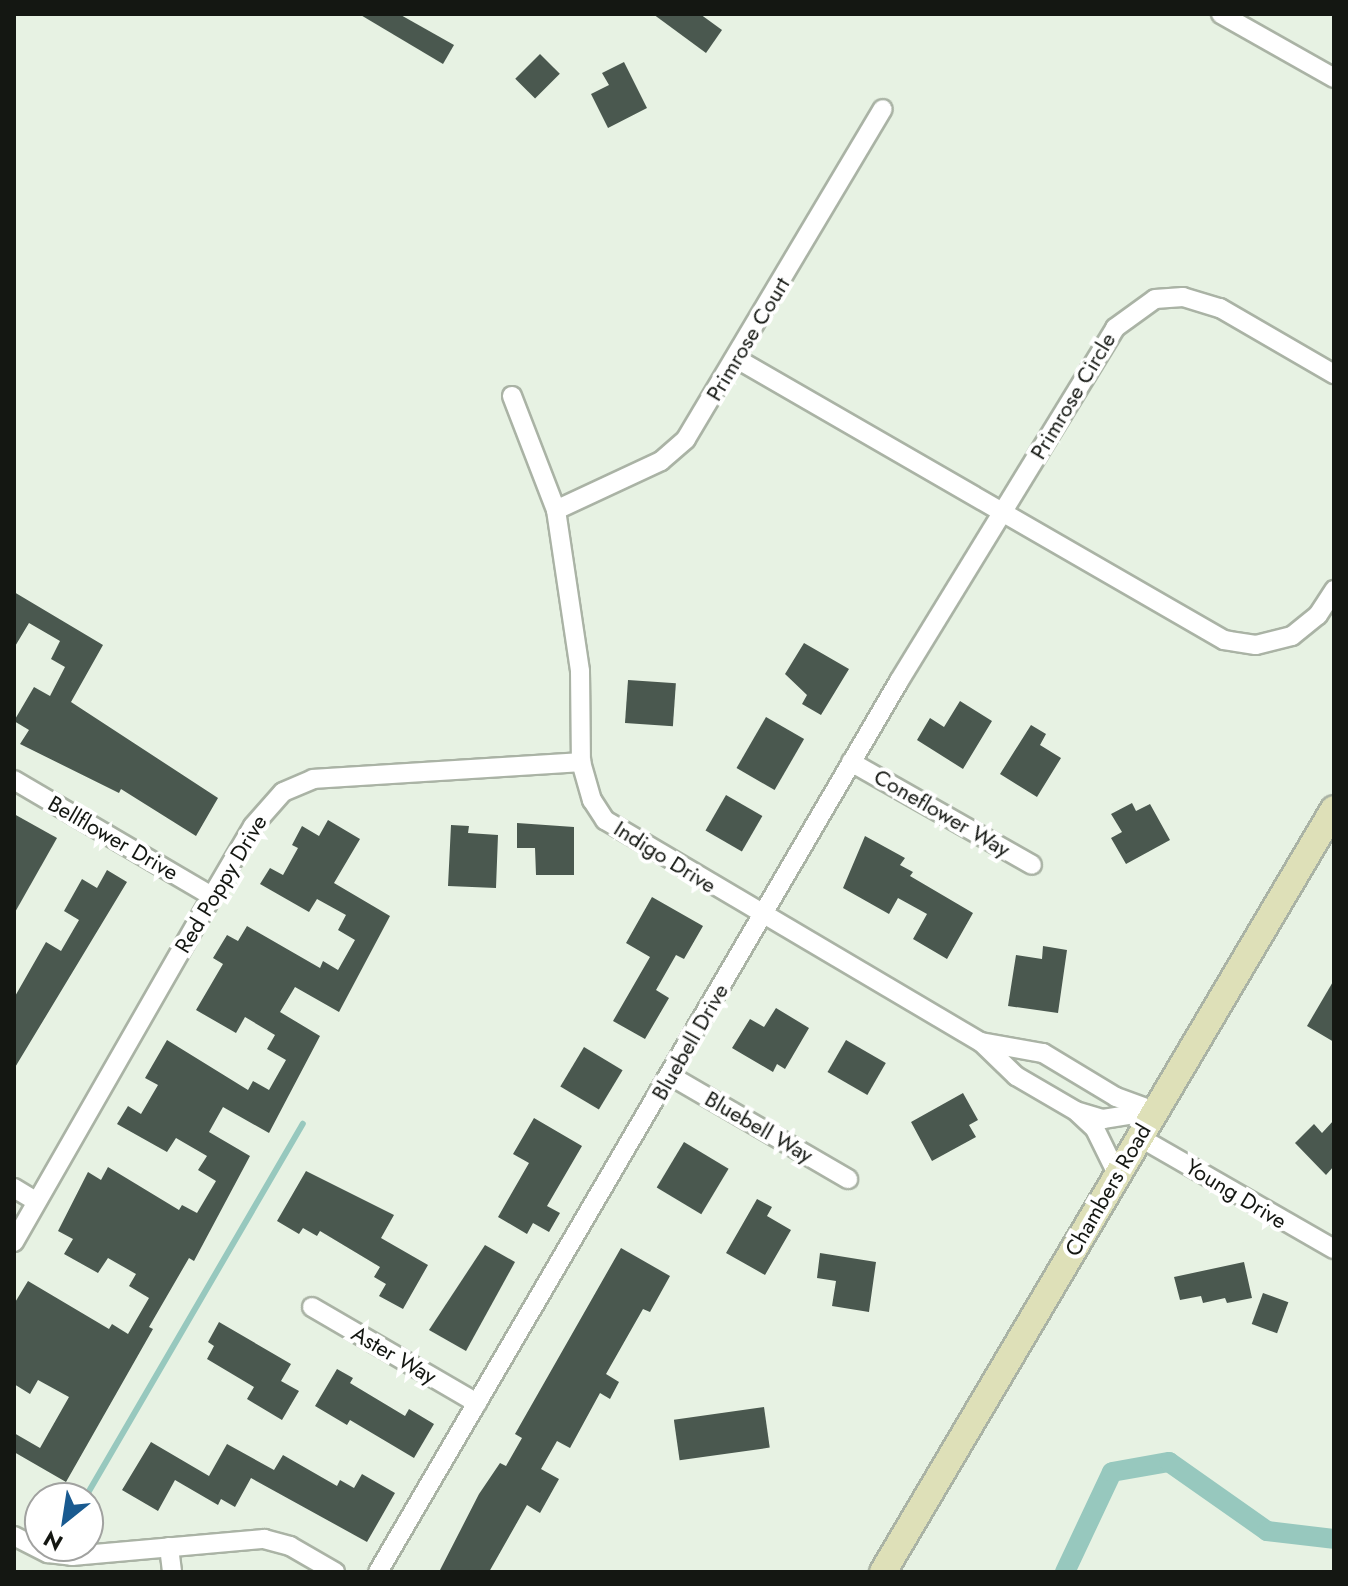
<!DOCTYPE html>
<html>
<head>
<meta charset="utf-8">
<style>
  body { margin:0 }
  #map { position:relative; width:1348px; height:1586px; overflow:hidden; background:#e7f2e3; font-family:Jost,sans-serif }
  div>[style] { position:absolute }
  .stream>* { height:6px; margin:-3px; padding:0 3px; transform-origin:3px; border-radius:3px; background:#97c8be }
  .canal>* { height:20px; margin:-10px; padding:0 10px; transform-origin:10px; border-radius:10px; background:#97c8be }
  .building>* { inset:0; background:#4a584f; transform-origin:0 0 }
  .roads { filter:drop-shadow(2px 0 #aab3a5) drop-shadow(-2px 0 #aab3a5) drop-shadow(0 2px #aab3a5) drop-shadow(0 -2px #aab3a5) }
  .street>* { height:18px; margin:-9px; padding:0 9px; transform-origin:9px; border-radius:9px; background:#fff }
  .secondary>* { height:26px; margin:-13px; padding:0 13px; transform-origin:13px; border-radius:13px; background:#dee0b8 }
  span { translate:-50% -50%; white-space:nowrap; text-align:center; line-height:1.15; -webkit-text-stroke:8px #fff; paint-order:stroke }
  .street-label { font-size:22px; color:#141712 }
  .frame { position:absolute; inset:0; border:16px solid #141712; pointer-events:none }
  .north { position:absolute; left:24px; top:1482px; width:80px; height:80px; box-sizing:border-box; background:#fff; border:2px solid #a1a2a0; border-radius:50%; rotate:210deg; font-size:22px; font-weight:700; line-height:32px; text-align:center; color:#141712 }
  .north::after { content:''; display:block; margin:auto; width:28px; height:36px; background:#195a90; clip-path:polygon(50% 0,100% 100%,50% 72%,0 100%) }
</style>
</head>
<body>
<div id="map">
  <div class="stream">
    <i style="left:85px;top:1498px;width:433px;rotate:-59.8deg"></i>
  </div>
  <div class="canal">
    <i style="left:1065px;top:1572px;width:110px;rotate:-64.8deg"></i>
    <i style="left:1112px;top:1472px;width:58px;rotate:-10deg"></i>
    <i style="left:1169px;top:1462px;width:120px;rotate:35.1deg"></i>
    <i style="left:1267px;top:1531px;width:67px;rotate:6.8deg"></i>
  </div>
  <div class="building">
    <i style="clip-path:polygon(359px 14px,399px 14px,454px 45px,443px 64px)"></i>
    <i style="clip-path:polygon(653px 14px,700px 14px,722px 30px,706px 53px)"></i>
    <i style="left:540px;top:54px;width:28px;height:35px;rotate:45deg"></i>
    <i style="clip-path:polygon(624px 62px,647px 108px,608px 128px,591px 94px,609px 85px,602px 73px)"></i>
    <i style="clip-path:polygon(14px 592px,103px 645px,71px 702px,218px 798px,196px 836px,121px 789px,119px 793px,20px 744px,29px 730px,14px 721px,34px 687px,50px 696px,65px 667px,51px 659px,60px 641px,29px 623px,14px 648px)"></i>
    <i style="clip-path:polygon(804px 643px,849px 669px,821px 715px,802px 704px,807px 695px,785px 674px)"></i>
    <i style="left:628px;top:680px;width:48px;height:43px;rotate:4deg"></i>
    <i style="clip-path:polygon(960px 701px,992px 721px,963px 769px,917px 740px,930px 718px,944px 727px)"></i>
    <i style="left:766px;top:717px;width:44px;height:59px;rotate:30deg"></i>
    <i style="clip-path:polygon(1031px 725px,1046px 734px,1040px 745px,1061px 758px,1037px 797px,1000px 774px)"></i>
    <i style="left:726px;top:795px;width:42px;height:41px;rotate:30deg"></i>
    <i style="clip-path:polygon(1132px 803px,1136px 811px,1150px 804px,1170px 840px,1126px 864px,1111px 838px,1122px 832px,1111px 814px)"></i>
    <i style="clip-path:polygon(14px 814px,57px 838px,14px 914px)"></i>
    <i style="clip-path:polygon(328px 820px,360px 839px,334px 883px,390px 916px,339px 1012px,295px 987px,280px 1012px,320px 1036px,269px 1133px,223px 1107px,209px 1132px,250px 1156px,194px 1261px,189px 1258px,149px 1327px,153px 1329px,66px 1482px,14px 1452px,14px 1433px,40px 1448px,69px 1397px,38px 1380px,30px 1394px,14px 1384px,14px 1304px,28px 1281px,109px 1329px,112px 1324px,128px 1334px,149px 1298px,129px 1286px,136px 1274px,108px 1258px,98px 1273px,64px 1254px,73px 1239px,58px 1231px,88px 1172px,101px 1180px,108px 1167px,179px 1210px,182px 1205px,197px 1213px,216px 1181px,198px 1170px,207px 1156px,176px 1138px,167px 1152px,117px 1124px,128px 1106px,141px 1114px,158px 1085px,145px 1078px,167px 1040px,248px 1090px,253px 1081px,269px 1090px,286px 1060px,267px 1049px,275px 1035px,245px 1017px,236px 1033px,196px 1010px,223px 964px,213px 958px,227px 935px,238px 941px,247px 926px,320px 968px,323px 961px,338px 970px,355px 940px,338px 930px,346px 915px,317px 899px,309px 912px,260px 884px,270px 868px,283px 875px,298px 848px,292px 845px,302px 826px,319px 836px)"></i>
    <i style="clip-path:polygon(517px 823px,574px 827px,574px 875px,536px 875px,535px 848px,517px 848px)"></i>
    <i style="clip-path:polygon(451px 825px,469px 826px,468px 833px,498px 835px,496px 888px,448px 886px)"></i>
    <i style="clip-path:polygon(865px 836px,905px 858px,900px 865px,913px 872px,910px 876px,973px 913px,947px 959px,913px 939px,927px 914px,898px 898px,889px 914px,843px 888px)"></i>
    <i style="clip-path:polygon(107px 870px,127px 882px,14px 1069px,14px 998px,46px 942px,61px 951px,79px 920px,64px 911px,82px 879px,97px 888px)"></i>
    <i style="clip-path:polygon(652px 897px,703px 926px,684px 959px,676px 955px,656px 990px,669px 998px,645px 1039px,613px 1021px,650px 957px,626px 943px)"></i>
    <i style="clip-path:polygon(1043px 946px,1067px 950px,1058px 1013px,1008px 1006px,1016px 955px,1042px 959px)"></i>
    <i style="clip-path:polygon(1334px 980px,1334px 1042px,1307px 1026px)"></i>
    <i style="clip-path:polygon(776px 1008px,809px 1028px,785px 1069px,777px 1064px,773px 1072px,732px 1048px,750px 1019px,764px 1027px)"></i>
    <i style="left:846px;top:1040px;width:46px;height:37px;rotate:30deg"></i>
    <i style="left:584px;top:1047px;width:45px;height:46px;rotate:31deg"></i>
    <i style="clip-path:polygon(963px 1093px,978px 1120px,969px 1125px,976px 1137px,932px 1161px,911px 1122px)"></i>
    <i style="clip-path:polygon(534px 1118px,582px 1146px,547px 1206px,560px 1213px,549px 1232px,533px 1223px,527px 1234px,498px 1217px,529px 1163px,513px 1154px)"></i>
    <i style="clip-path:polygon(1334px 1120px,1334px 1166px,1326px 1175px,1295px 1143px,1314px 1124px,1322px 1133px)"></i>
    <i style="left:684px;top:1142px;width:52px;height:53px;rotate:31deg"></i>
    <i style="clip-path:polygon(306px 1171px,394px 1215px,381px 1238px,428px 1265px,403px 1309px,379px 1296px,386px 1284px,374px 1277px,380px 1267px,320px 1231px,317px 1236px,303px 1228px,299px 1234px,277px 1221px)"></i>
    <i style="clip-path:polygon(757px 1199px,772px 1207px,767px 1216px,791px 1230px,765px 1275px,726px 1253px)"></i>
    <i style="clip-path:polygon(485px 1245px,515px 1262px,466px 1351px,429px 1330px)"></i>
    <i style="clip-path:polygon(621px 1248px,670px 1276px,650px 1312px,643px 1309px,606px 1374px,619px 1382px,610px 1399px,600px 1393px,570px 1448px,557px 1441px,541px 1469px,559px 1479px,540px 1513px,527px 1505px,489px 1572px,439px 1572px,479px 1494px,500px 1463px,506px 1466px,522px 1438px,515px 1434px)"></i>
    <i style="clip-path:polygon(820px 1253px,876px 1262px,869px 1312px,832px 1306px,836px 1281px,817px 1278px)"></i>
    <i style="clip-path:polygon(1244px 1262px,1252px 1298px,1227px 1303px,1225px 1298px,1203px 1303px,1201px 1296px,1180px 1300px,1174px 1277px)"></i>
    <i style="left:1263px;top:1293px;width:27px;height:33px;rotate:20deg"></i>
    <i style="clip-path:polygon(219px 1322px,291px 1364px,281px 1381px,299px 1391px,282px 1420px,247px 1399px,254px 1387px,207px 1359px,214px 1346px,208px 1342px)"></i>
    <i style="clip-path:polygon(337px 1369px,353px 1378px,350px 1383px,405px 1416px,409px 1409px,434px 1424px,414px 1458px,350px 1420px,347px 1425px,315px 1406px)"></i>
    <i style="left:764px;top:1407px;width:41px;height:91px;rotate:82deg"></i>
    <i style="clip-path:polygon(151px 1442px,209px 1476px,227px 1444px,274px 1470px,283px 1455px,337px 1486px,340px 1480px,354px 1488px,362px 1474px,395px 1493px,367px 1542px,251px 1478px,235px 1507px,221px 1499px,218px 1505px,175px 1480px,158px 1511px,122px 1490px)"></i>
  </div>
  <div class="roads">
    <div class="street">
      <i style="left:1221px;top:14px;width:130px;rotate:29.5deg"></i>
      <i style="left:737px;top:359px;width:562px;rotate:29.99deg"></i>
      <i style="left:1224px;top:640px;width:32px;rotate:9deg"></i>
      <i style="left:1256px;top:645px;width:37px;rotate:-14deg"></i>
      <i style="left:1292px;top:636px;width:33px;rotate:-39deg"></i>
      <i style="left:1318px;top:615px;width:30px;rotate:-57deg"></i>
      <i style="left:512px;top:396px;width:122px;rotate:68.9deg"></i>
      <i style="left:556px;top:510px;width:163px;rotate:81.5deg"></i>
      <i style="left:580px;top:671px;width:91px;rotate:89.4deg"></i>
      <i style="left:581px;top:762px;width:40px;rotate:74deg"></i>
      <i style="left:592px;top:800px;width:24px;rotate:57deg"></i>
      <i style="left:605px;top:820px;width:437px;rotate:30.6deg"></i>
      <i style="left:981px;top:1042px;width:49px;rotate:44.2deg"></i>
      <i style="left:1016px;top:1076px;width:69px;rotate:30.3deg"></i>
      <i style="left:1076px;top:1111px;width:28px;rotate:17deg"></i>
      <i style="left:1103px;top:1119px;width:52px;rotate:-8.9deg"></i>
      <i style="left:556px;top:510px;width:116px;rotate:-25deg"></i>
      <i style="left:661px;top:461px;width:33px;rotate:-41deg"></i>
      <i style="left:686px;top:439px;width:384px;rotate:-59.2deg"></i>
      <i style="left:851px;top:762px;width:208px;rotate:29.6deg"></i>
      <i style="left:14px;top:780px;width:229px;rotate:30.4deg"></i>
      <i style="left:981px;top:1042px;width:63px;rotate:10.1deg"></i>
      <i style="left:1043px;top:1053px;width:85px;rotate:31.1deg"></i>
      <i style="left:1116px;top:1097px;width:40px;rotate:20.2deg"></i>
      <i style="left:671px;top:1076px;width:205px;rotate:30.2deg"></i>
      <i style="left:1078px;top:1113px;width:23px;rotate:43deg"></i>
      <i style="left:1095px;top:1129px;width:50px;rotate:63.9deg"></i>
      <i style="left:1139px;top:1137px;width:225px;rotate:29.9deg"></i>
      <i style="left:14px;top:1188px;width:26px;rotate:31deg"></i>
      <i style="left:14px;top:1242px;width:399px;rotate:-60.2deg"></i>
      <i style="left:212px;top:896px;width:81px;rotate:-59.6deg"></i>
      <i style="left:253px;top:826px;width:45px;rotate:-48.6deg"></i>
      <i style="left:283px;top:792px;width:33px;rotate:-23deg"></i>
      <i style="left:313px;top:779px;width:269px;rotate:-3.6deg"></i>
      <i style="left:312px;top:1307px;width:191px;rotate:30.2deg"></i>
      <i style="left:14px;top:1536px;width:38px;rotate:27deg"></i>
      <i style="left:48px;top:1553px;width:24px;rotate:7deg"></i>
      <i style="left:72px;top:1556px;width:193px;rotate:-5.1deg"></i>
      <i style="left:264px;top:1539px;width:27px;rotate:15deg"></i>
      <i style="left:290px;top:1546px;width:52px;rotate:30deg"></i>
      <i style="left:169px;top:1547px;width:25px;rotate:83deg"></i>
      <i style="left:378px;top:1572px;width:1032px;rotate:-59.68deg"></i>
      <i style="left:899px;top:681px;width:414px;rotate:-58.5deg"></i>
      <i style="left:1115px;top:328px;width:49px;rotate:-35.9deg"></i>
      <i style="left:1155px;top:299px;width:28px;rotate:-4deg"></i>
      <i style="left:1183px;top:297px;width:39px;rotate:17deg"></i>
      <i style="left:1220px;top:308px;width:132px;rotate:30.1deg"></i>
    </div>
    <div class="secondary">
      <i style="left:883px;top:1572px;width:886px;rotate:-59.41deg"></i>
    </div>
  </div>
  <div class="street-label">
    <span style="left:748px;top:339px;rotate:-59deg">Primrose Court</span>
    <span style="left:1073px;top:396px;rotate:-59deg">Primrose Circle</span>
    <span style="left:942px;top:813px;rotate:30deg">Coneflower Way</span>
    <span style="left:113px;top:838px;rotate:30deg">Bellflower Drive</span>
    <span style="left:665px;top:857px;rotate:32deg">Indigo Drive</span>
    <span style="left:221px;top:884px;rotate:-59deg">Red Poppy Drive</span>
    <span style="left:690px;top:1042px;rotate:-60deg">Bluebell Drive</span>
    <span style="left:759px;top:1127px;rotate:30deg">Bluebell Way</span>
    <span style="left:1108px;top:1190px;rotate:-60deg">Chambers Road</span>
    <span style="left:1236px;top:1194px;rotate:31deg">Young Drive</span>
    <span style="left:394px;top:1355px;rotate:30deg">Aster Way</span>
  </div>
  <div class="frame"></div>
  <div class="north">N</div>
</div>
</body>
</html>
